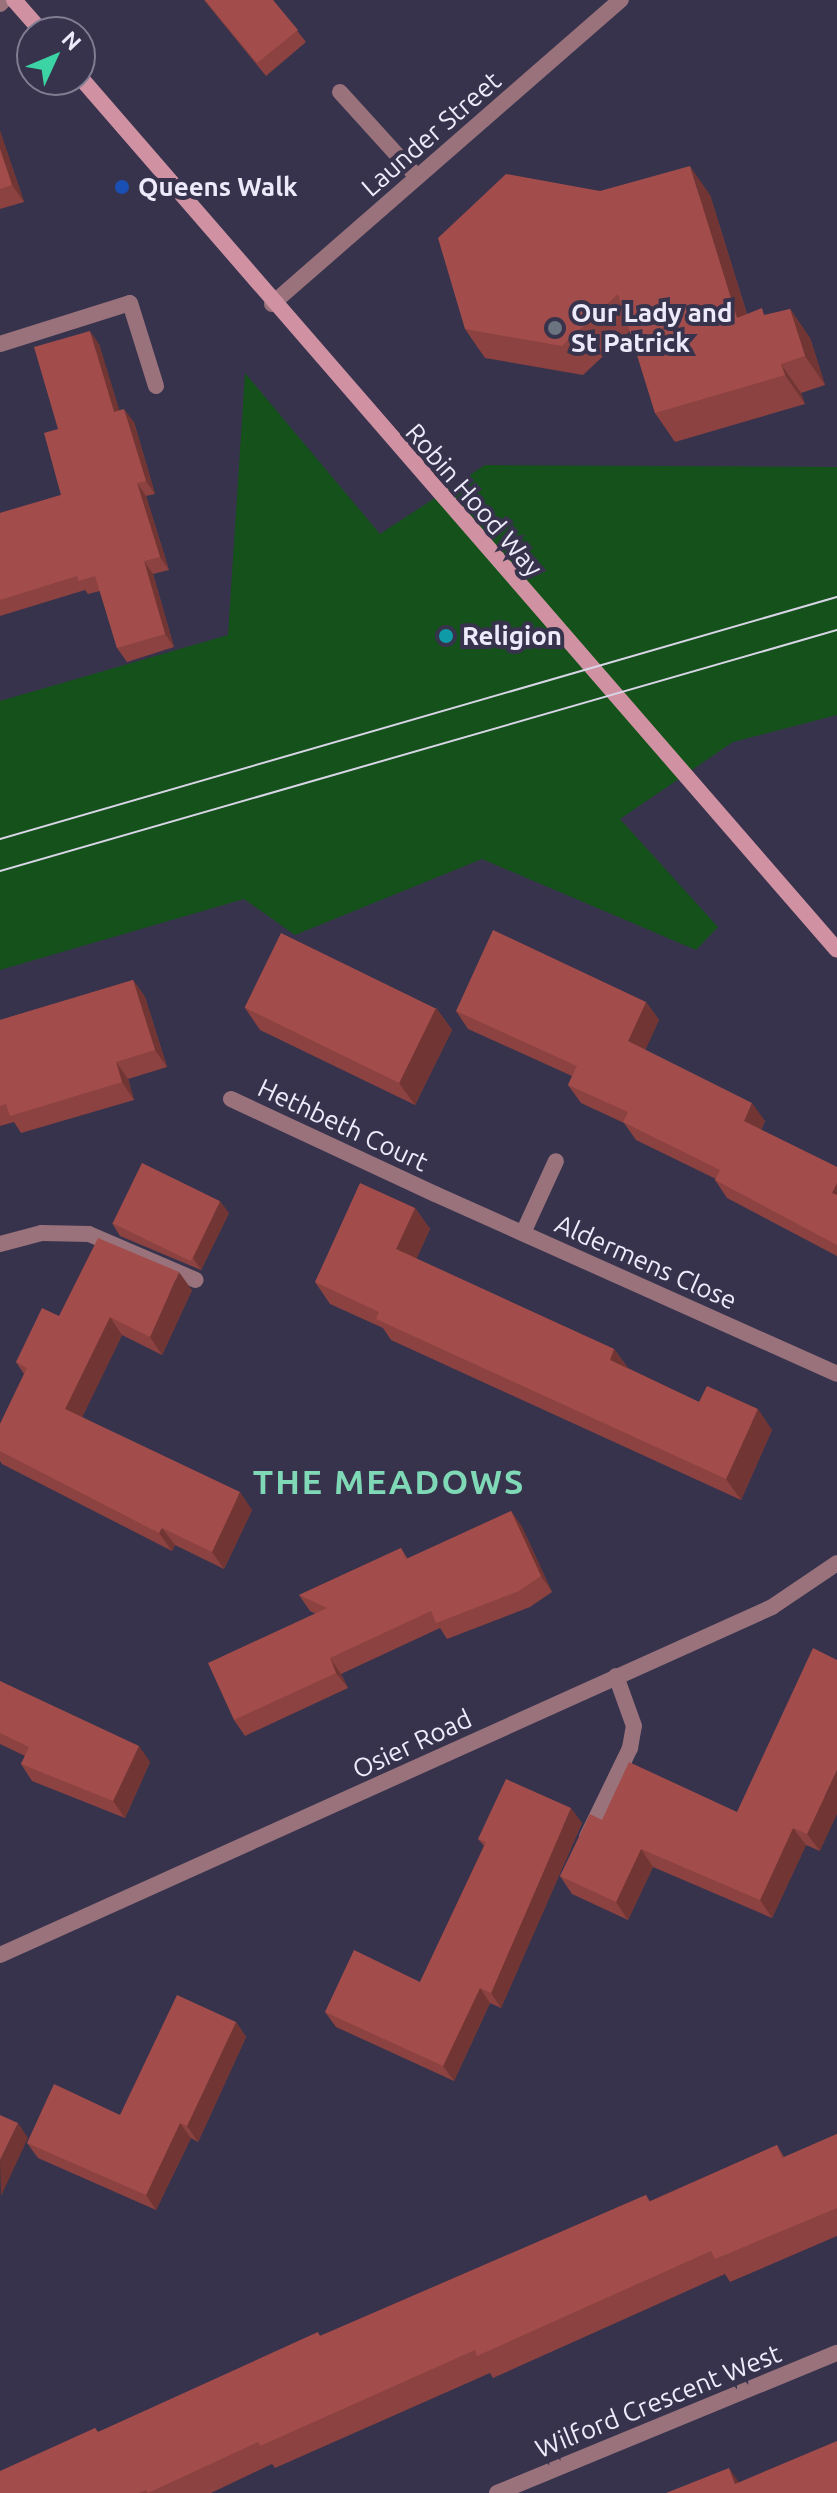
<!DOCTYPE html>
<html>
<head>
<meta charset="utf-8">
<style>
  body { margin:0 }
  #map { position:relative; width:837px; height:2493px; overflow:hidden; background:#37334c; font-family:Ubuntu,sans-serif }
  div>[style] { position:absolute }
  .green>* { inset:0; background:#15511b }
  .lane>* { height:16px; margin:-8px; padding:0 8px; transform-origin:8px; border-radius:8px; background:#99727c }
  .street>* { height:16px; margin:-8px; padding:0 8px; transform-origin:8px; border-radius:8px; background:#99727c }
  .secondary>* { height:16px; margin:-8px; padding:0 8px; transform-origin:8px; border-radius:8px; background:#d092a2 }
  .tram>* { height:2px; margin:-1px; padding:0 1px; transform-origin:1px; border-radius:1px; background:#d7d5e6 }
  .wall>* { inset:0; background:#8b4240 }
  .shaded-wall>* { inset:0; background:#713634 }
  .building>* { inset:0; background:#a24d4b; transform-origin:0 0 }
  .dots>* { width:22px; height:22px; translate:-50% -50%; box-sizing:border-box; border:4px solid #37334c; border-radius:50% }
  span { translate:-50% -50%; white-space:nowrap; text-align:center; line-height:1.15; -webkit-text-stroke:8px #37334c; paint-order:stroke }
  .street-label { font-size:26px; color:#edebfb }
  .poi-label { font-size:26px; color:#edebfb; font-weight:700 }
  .left { translate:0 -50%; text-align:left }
  .district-label { font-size:34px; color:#7fd8b6; font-weight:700; letter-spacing:2px }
  .north { position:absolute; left:16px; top:16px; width:80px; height:80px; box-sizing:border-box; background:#37334c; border:2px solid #807d92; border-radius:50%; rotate:46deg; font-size:22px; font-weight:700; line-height:32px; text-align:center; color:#edebfb }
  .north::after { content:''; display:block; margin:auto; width:28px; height:36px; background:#3cd4a4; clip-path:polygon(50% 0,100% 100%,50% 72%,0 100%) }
</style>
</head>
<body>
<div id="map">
  <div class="green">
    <i style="clip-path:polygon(245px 373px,380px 534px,485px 465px,837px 467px,837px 715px,733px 742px,620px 819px,718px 927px,696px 950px,482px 859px,295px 935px,244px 899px,0 970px,0 701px,228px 635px)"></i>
  </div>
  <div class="lane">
    <i style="left:340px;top:92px;width:115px;rotate:47.8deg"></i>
    <i style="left:0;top:344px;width:136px;rotate:-17.5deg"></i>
    <i style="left:130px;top:303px;width:87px;rotate:72.6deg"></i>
    <i style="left:231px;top:1099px;width:225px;rotate:25deg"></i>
    <i style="left:42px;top:1233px;width:47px;rotate:1.2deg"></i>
    <i style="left:89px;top:1234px;width:116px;rotate:23.3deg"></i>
    <i style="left:587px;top:1837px;width:99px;rotate:-64.2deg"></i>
    <i style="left:630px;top:1748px;width:22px;rotate:-80deg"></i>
    <i style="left:634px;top:1726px;width:53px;rotate:-109.8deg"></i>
  </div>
  <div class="street">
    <i style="left:0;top:4px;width:6px;rotate:-45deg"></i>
    <i style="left:272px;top:304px;width:463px;rotate:-41.1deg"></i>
    <i style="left:435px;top:1194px;width:440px;rotate:24.1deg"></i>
    <i style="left:523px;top:1233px;width:79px;rotate:-65.4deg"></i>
    <i style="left:0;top:1244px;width:43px;rotate:-14.7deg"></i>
    <i style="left:0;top:1955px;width:847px;rotate:-24.26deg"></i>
    <i style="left:772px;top:1607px;width:78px;rotate:-34.1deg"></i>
    <i style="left:497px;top:2493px;width:368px;rotate:-22.4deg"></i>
  </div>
  <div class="secondary">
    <i style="left:14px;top:0;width:43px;rotate:48.8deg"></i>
    <i style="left:80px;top:77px;width:1155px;rotate:49.07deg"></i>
  </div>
  <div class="tram">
    <i style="left:0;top:839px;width:871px;rotate:-16.13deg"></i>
    <i style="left:0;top:871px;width:871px;rotate:-16.06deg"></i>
  </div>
  <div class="wall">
    <i style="clip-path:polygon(204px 0,273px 0,306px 42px,266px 76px)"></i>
    <i style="clip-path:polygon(0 131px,24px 202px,0 209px)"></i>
    <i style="clip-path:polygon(600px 191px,710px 195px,747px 314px,767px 315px,790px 309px,810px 338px,825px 385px,801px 393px,805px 404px,675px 442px,655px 413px,630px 331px,583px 375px,485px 358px,465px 329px)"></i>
    <i style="clip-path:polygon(99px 344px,119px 411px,134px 422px,155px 494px,146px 496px,169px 570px,153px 574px,174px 647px,127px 662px,117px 648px,100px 591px,88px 594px,85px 590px,0 616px,0 513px,61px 495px,58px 429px)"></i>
    <i style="clip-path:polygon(133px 980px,145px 997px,167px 1067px,128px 1079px,134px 1100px,21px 1133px,14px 1122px,0 1126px,0 1020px)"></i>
    <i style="clip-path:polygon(646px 1002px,659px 1020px,645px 1050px,765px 1121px,761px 1130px,837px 1167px,837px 1256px,727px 1198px,715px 1180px,716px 1179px,636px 1140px,624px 1123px,581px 1103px,568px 1085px,572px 1076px,468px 1029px,456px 1011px)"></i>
    <i style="clip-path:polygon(245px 1008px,436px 1008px,452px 1030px,415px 1105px,260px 1030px)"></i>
    <i style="clip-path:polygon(415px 1208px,430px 1229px,416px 1259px,614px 1349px,628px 1368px,699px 1402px,772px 1430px,741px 1500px,391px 1340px,383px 1328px,330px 1304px,315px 1282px)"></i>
    <i style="clip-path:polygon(229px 1213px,201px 1270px,120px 1236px,112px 1223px)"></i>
    <i style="clip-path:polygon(192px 1290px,162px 1355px,122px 1335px,82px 1417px,252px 1510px,224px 1569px,175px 1545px,172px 1551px,2px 1464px,0 1461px,0 1424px,24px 1374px,16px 1362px,59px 1316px)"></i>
    <i style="clip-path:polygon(511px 1511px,522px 1527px,552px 1592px,530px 1607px,447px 1639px,440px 1628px,341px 1674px,348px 1688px,245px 1736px,234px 1720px,316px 1614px,310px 1611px,299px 1595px,401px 1548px,408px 1559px)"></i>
    <i style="clip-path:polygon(837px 1660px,820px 1851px,806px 1845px,772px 1918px,653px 1867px,628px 1920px,572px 1894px,560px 1876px,602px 1820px,737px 1812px)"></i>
    <i style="clip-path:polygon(0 1681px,150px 1762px,125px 1818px,32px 1781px,21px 1764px,25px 1756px,0 1744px)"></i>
    <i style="clip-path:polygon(582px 1823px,501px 2008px,490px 2003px,454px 2081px,336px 2027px,325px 2012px,420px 1982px,484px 1846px,478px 1839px)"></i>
    <i style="clip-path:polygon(236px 2022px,246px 2037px,198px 2142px,191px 2138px,156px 2210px,38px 2158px,27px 2143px,120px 2115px)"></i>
    <i style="clip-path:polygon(837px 2134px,837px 2236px,730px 2282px,725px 2274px,493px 2378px,490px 2373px,275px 2468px,272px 2464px,211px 2493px,0 2493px,95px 2428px,98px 2432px,646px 2195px,650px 2201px,777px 2145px,784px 2157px)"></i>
  </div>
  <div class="shaded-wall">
    <i style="clip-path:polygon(0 131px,24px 202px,12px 185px,0 149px)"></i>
    <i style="clip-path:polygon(690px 166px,710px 195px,757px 347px,737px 318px)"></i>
    <i style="clip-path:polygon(790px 309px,810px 338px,825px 385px,805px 356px)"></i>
    <i style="clip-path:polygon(90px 331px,99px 344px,124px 425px,114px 412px)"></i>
    <i style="clip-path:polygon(781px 364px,801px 393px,805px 404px,785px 375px)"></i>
    <i style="clip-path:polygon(124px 409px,134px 422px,155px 494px,146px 481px)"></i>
    <i style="clip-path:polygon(137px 483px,146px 496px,169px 570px,160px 557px)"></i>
    <i style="clip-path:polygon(144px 561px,153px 574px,174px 647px,165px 634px)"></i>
    <i style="clip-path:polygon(133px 980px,145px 997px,167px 1067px,155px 1050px)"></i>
    <i style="clip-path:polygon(646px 1002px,659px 1020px,641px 1059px,628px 1041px)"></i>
    <i style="clip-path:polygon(436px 1008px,452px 1030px,415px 1105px,399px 1083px)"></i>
    <i style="clip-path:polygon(116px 1062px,128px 1079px,134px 1100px,122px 1082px)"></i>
    <i style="clip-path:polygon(752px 1103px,765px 1121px,756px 1139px,744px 1121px)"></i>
    <i style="clip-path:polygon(837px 1183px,837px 1200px,832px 1193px)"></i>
    <i style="clip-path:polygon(220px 1201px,229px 1213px,201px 1270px,193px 1258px)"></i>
    <i style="clip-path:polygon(415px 1208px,430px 1229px,411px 1271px,396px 1249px)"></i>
    <i style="clip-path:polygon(179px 1272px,192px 1290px,162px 1355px,150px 1337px)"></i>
    <i style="clip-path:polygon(110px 1317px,122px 1335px,78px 1426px,65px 1409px)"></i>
    <i style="clip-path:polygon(614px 1349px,629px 1370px,610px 1360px)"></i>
    <i style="clip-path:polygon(758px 1409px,772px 1430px,741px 1500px,726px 1479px)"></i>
    <i style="clip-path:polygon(240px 1492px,252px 1510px,224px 1569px,212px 1552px)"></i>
    <i style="clip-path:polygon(511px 1511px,522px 1527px,552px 1592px,541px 1576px)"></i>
    <i style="clip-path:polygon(162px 1528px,175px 1545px,172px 1551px,159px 1533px)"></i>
    <i style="clip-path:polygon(330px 1658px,341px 1674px,348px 1688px,336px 1673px)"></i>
    <i style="clip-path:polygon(139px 1746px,150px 1762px,125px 1818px,113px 1801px)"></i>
    <i style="clip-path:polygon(837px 1770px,837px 1814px,820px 1851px,807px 1834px)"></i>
    <i style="clip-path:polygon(571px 1808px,582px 1823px,501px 2008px,491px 1993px)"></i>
    <i style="clip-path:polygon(793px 1828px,806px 1845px,772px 1918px,760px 1900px)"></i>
    <i style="clip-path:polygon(641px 1849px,653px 1867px,628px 1920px,616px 1902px)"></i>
    <i style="clip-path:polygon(480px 1988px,490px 2003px,454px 2081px,443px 2066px)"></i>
    <i style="clip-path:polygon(236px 2022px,246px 2037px,198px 2142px,187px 2126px)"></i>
    <i style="clip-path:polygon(18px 2123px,28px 2138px,1px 2196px,0 2160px)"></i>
    <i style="clip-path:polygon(180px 2123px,191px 2138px,156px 2210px,146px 2195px)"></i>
    <i style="clip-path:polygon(729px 2468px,744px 2490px,735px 2484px)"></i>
  </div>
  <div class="building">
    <i style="clip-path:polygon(205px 0,273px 0,298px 30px,257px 63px)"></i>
    <i style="clip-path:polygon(0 149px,12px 185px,0 189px)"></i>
    <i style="clip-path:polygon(690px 166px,737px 318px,762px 308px,764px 315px,790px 309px,805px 356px,781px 364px,785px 375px,655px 413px,618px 294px,562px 346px,465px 329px,438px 238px,506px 174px,600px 191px)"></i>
    <i style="clip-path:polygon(90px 331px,114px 412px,124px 409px,146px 481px,137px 483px,160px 557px,144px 561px,165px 634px,117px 648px,95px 576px,79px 581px,77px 576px,0 600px,0 513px,61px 495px,44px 433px,58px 429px,34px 347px)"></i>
    <i style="clip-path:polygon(493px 930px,646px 1002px,628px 1041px,752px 1103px,744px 1121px,837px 1167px,837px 1183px,832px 1193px,837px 1195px,837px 1245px,715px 1180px,720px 1170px,623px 1122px,628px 1112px,568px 1085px,577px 1066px,456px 1011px)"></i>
    <i style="left:281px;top:933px;width:172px;height:83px;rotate:26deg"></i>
    <i style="clip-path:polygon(133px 980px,155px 1050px,116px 1062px,122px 1082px,10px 1116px,6px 1104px,0 1106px,0 1020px)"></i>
    <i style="left:142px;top:1163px;width:87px;height:67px;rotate:26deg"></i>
    <i style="clip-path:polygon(360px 1183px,415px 1208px,396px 1249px,614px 1349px,610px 1360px,699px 1402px,707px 1386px,758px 1409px,726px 1479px,376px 1319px,379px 1312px,315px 1282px)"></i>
    <i style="clip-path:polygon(98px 1238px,179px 1272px,150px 1337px,110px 1317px,65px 1409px,240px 1492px,212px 1552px,162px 1528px,159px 1533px,0 1451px,0 1424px,27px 1368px,16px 1362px,42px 1308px,59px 1316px)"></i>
    <i style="clip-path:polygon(511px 1511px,541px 1576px,519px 1591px,436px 1623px,431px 1611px,330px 1658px,336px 1673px,234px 1720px,208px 1663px,327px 1608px,299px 1595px,401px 1548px,406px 1559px)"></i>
    <i style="clip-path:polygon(813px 1648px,837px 1660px,837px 1770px,807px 1834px,793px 1828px,760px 1900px,641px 1849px,616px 1902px,560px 1876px,590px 1814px,602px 1820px,629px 1762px,737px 1812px)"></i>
    <i style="clip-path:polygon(0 1681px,139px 1746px,113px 1801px,21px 1764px,29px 1747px,0 1733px)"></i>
    <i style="clip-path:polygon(506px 1779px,571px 1808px,491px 1993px,480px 1988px,443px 2066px,325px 2012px,354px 1950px,420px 1982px,486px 1842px,478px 1839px)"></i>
    <i style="clip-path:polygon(177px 1995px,236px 2022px,187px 2126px,180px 2123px,146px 2195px,27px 2143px,54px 2084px,120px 2115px)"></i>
    <i style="clip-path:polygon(0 2115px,18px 2123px,0 2160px)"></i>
    <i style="clip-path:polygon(837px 2134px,837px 2208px,715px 2259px,711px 2251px,477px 2356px,475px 2350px,260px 2446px,258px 2442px,148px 2493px,146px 2490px,138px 2493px,0 2493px,0 2471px,95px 2428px,98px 2432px,318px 2332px,320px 2336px,646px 2195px,649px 2202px,777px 2145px,782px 2158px)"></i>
    <i style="clip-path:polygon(837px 2441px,837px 2493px,666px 2493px,729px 2468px,735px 2484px)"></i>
  </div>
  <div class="dots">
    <i style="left:122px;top:187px;background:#1a4fb4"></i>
    <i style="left:555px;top:328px;background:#6b7280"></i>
    <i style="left:446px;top:636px;background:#0f9aa8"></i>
  </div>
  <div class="street-label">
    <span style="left:431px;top:134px;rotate:-41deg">Launder Street</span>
    <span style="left:474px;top:500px;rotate:49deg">Robin Hood Way</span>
    <span style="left:343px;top:1125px;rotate:25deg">Hethbeth Court</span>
    <span style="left:646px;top:1262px;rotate:24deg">Aldermens Close</span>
    <span style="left:412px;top:1744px;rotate:-25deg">Osier Road</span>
    <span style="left:658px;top:2401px;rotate:-22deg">Wilford Crescent West</span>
  </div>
  <div class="poi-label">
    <span class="left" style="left:138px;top:187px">Queens Walk</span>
    <span class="left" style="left:571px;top:328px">Our Lady and<br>St Patrick</span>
    <span class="left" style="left:462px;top:636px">Religion</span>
  </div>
  <div class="district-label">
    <span style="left:389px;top:1482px">THE MEADOWS</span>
  </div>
  <div class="north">N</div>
</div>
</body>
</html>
